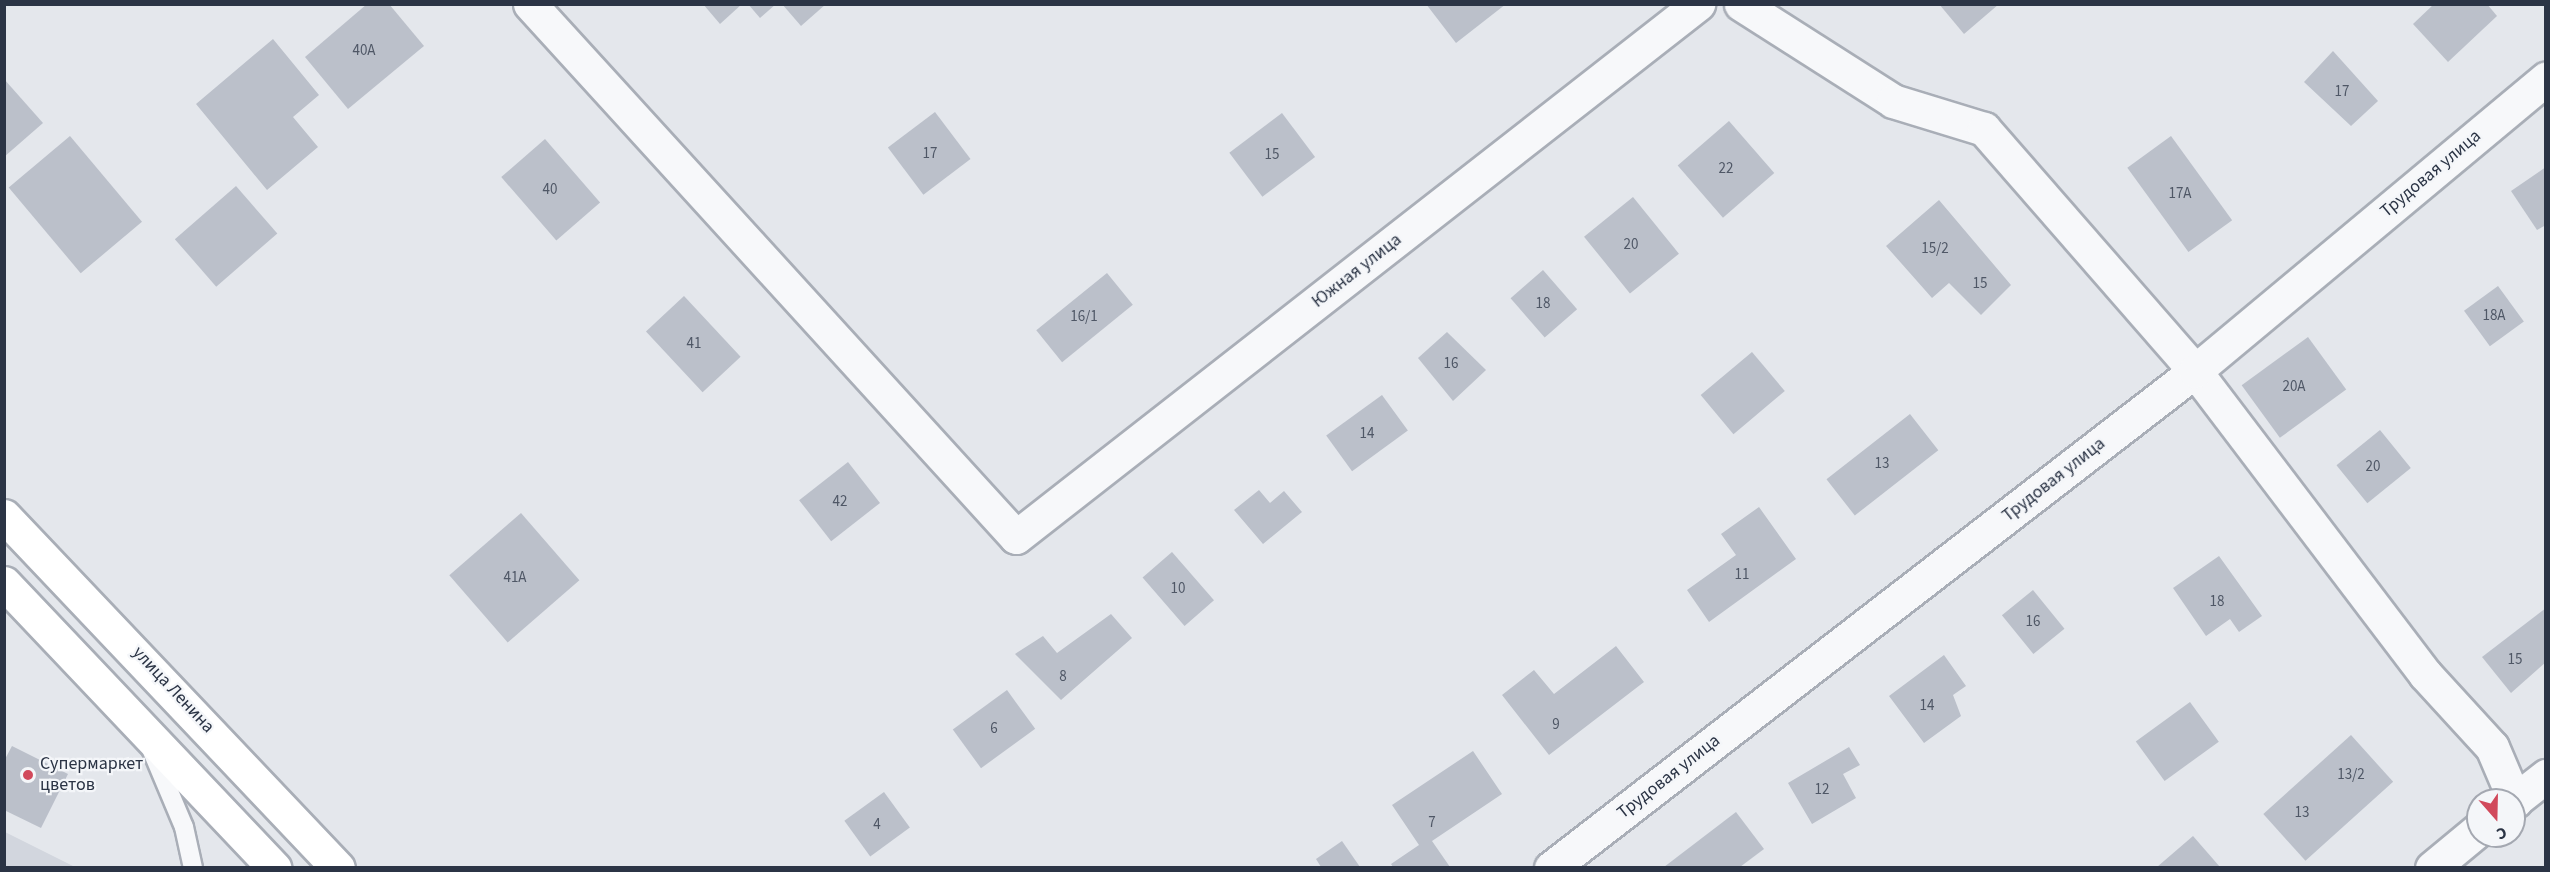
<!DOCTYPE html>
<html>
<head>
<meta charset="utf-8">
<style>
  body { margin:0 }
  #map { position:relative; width:2550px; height:872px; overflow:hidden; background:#e4e7ec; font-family:"Source Sans 3",sans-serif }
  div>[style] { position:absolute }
  .built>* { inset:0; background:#d2d6de }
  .building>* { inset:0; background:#bbc0ca; transform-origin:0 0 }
  .roads { filter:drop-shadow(2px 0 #a9aeb7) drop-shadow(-2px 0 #a9aeb7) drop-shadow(0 2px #a9aeb7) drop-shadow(0 -2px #a9aeb7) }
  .service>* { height:18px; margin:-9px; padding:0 9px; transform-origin:9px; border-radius:9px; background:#f7f8fa }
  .minor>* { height:33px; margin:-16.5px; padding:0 16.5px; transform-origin:16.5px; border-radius:16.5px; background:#f7f8fa }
  .primary>* { height:33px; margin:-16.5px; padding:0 16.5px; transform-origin:16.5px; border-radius:16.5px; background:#fff }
  .dots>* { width:16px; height:16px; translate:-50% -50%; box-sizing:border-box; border:3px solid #f4f6f9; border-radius:50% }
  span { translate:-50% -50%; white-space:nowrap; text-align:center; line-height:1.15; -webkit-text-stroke:4.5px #f4f6f9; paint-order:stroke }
  .number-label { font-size:15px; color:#4f5766 }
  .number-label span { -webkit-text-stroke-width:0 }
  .street-label { font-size:18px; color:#2b3445 }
  .poi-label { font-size:18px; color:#2b3445 }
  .left { translate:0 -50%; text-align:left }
  .frame { position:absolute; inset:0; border:6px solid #2b3445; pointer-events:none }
  .north { position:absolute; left:2466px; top:788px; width:60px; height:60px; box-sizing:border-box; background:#f4f6f9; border:2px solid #a4a8b1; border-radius:50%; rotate:160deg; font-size:16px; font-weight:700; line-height:24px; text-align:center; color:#2b3445 }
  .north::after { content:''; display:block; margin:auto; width:21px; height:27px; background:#d1495b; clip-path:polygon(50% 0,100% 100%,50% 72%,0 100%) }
</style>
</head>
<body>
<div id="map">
  <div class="built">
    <i style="clip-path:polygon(5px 832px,75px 867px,5px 867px)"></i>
  </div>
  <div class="building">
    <i style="clip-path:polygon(367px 4px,389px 4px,424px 46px,348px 109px,305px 57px)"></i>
    <i style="clip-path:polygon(703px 4px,742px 4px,720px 24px)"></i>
    <i style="clip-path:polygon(748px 4px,776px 4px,760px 18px)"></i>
    <i style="clip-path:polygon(782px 4px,826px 4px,801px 26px)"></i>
    <i style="clip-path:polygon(1426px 4px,1506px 4px,1456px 43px)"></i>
    <i style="clip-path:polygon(1939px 4px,1999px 4px,1964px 34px)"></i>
    <i style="clip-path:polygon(2434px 4px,2487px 4px,2497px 16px,2448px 62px,2413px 24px)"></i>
    <i style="clip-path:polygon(273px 39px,319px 95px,293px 117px,318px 147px,267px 190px,196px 104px)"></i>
    <i style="clip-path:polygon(2333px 51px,2378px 101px,2351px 126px,2304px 82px)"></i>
    <i style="clip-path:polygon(4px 79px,43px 123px,4px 157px)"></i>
    <i style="left:935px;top:112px;width:59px;height:59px;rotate:53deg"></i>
    <i style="left:1282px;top:113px;width:55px;height:66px;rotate:53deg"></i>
    <i style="left:1729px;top:121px;width:69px;height:68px;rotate:49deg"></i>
    <i style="left:70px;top:136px;width:112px;height:80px;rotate:50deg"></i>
    <i style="left:2171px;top:136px;width:104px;height:54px;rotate:54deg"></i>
    <i style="left:545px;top:139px;width:84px;height:58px;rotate:49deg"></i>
    <i style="clip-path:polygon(2546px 167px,2546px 225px,2537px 230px,2511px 191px)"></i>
    <i style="left:236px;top:186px;width:63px;height:81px;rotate:49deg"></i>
    <i style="left:1633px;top:197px;width:73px;height:63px;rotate:51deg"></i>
    <i style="clip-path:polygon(1939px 200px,2011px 285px,1981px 315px,1949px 283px,1932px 298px,1886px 246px)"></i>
    <i style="left:1543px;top:270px;width:52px;height:43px;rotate:49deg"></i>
    <i style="left:1107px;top:273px;width:41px;height:91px;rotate:51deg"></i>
    <i style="left:2498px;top:286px;width:44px;height:42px;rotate:54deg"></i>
    <i style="left:684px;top:296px;width:83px;height:52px;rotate:47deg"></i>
    <i style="clip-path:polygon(1447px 332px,1486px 370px,1453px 401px,1418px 358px)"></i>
    <i style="left:2308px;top:337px;width:65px;height:82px;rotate:54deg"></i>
    <i style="left:1752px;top:352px;width:51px;height:67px;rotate:50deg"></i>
    <i style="left:1382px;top:395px;width:44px;height:69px;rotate:54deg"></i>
    <i style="left:1910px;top:414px;width:46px;height:106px;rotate:52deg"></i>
    <i style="left:2380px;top:430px;width:49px;height:56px;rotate:51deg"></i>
    <i style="left:848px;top:462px;width:52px;height:62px;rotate:52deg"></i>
    <i style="clip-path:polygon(1259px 490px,1270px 503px,1284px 491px,1302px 512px,1263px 544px,1234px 510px)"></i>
    <i style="clip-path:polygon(1759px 507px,1796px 559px,1709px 622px,1687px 590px,1736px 555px,1721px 534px)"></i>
    <i style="left:521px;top:513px;width:89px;height:95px;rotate:49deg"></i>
    <i style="left:1172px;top:552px;width:64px;height:39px;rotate:49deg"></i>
    <i style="clip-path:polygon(2219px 556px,2262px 616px,2239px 632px,2230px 619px,2206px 636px,2173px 588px)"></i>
    <i style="left:2033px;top:590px;width:50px;height:40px;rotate:51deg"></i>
    <i style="clip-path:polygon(2546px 608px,2546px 662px,2511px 693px,2482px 657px)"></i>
    <i style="clip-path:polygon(1111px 614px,1132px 638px,1061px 700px,1015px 654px,1043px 636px,1057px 653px)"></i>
    <i style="clip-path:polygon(1616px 646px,1644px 682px,1549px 755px,1502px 695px,1534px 670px,1554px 694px)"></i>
    <i style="clip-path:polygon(1944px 655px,1966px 686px,1953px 695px,1961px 716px,1924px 743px,1889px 696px)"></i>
    <i style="left:1007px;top:690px;width:48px;height:67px;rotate:54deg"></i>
    <i style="left:2190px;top:702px;width:49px;height:67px;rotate:54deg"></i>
    <i style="left:2351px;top:735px;width:63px;height:118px;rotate:48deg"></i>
    <i style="clip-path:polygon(12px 746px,68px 774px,41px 828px,4px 810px,4px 761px)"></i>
    <i style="clip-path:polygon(1849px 747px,1860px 765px,1843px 774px,1856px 798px,1812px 824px,1788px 783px)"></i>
    <i style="clip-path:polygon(1473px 751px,1502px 794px,1432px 841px,1450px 867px,1393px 867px,1391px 864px,1419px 845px,1392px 805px)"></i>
    <i style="left:884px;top:792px;width:44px;height:49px;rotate:54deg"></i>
    <i style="clip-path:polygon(1736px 812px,1764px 849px,1740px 867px,1664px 867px)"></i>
    <i style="clip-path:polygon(2193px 836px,2220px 867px,2157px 867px)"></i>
    <i style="clip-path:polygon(1342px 841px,1360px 867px,1321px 867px,1316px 859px)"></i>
  </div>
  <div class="roads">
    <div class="service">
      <i style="left:152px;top:751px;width:82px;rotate:67.2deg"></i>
      <i style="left:184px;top:827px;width:42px;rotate:77.6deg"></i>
    </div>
    <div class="minor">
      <i style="left:530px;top:4px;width:721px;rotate:47.64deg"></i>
      <i style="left:1016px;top:537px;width:866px;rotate:-38.01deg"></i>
      <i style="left:1741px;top:4px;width:180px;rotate:32.5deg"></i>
      <i style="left:1893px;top:101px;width:95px;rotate:17.1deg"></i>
      <i style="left:1984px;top:129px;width:321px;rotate:48.9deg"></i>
      <i style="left:2195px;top:371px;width:380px;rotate:52.8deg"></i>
      <i style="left:2425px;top:674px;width:99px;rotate:47.5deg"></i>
      <i style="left:2492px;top:747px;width:59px;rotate:66.9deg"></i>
      <i style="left:2514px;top:801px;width:41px;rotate:-38deg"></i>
      <i style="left:1551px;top:868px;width:813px;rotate:-37.66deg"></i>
      <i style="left:2195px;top:371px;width:457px;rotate:-39.8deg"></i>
      <i style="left:2432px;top:868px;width:60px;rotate:-39.6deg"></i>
    </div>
    <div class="primary">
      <i style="left:4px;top:516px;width:485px;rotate:46.5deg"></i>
      <i style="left:4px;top:583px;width:393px;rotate:46.5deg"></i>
    </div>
  </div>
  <div class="dots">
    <i style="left:28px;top:775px;background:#d1495b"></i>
  </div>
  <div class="number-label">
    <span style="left:364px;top:51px">40А</span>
    <span style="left:2342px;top:92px">17</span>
    <span style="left:930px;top:154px">17</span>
    <span style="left:1272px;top:155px">15</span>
    <span style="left:1726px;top:169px">22</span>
    <span style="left:550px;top:190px">40</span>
    <span style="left:2180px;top:194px">17А</span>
    <span style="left:1631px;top:245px">20</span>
    <span style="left:1935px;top:249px">15/2</span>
    <span style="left:1980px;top:284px">15</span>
    <span style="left:1543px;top:304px">18</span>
    <span style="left:2494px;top:316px">18А</span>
    <span style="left:1084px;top:317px">16/1</span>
    <span style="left:694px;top:344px">41</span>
    <span style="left:1451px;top:364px">16</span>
    <span style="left:2294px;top:387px">20А</span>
    <span style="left:1367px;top:434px">14</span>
    <span style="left:1882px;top:464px">13</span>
    <span style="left:2373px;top:467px">20</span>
    <span style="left:840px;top:502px">42</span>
    <span style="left:1742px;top:575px">11</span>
    <span style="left:515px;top:578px">41А</span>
    <span style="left:1178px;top:589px">10</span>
    <span style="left:2217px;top:602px">18</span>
    <span style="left:2033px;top:622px">16</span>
    <span style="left:2515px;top:660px">15</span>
    <span style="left:1063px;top:677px">8</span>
    <span style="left:1927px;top:706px">14</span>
    <span style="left:1556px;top:725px">9</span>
    <span style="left:994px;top:729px">6</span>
    <span style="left:2351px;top:775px">13/2</span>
    <span style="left:1822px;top:790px">12</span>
    <span style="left:2302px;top:813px">13</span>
    <span style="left:1432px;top:823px">7</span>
    <span style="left:877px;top:825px">4</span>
  </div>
  <div class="street-label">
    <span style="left:2431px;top:174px;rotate:-40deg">Трудовая улица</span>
    <span style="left:1357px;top:271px;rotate:-38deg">Южная улица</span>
    <span style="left:2054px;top:480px;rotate:-38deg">Трудовая улица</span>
    <span style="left:173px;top:690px;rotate:47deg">улица Ленина</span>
    <span style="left:1669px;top:777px;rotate:-38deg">Трудовая улица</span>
  </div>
  <div class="poi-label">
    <span class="left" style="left:40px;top:775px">Супермаркет<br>цветов</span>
  </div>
  <div class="frame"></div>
  <div class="north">С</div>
</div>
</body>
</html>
